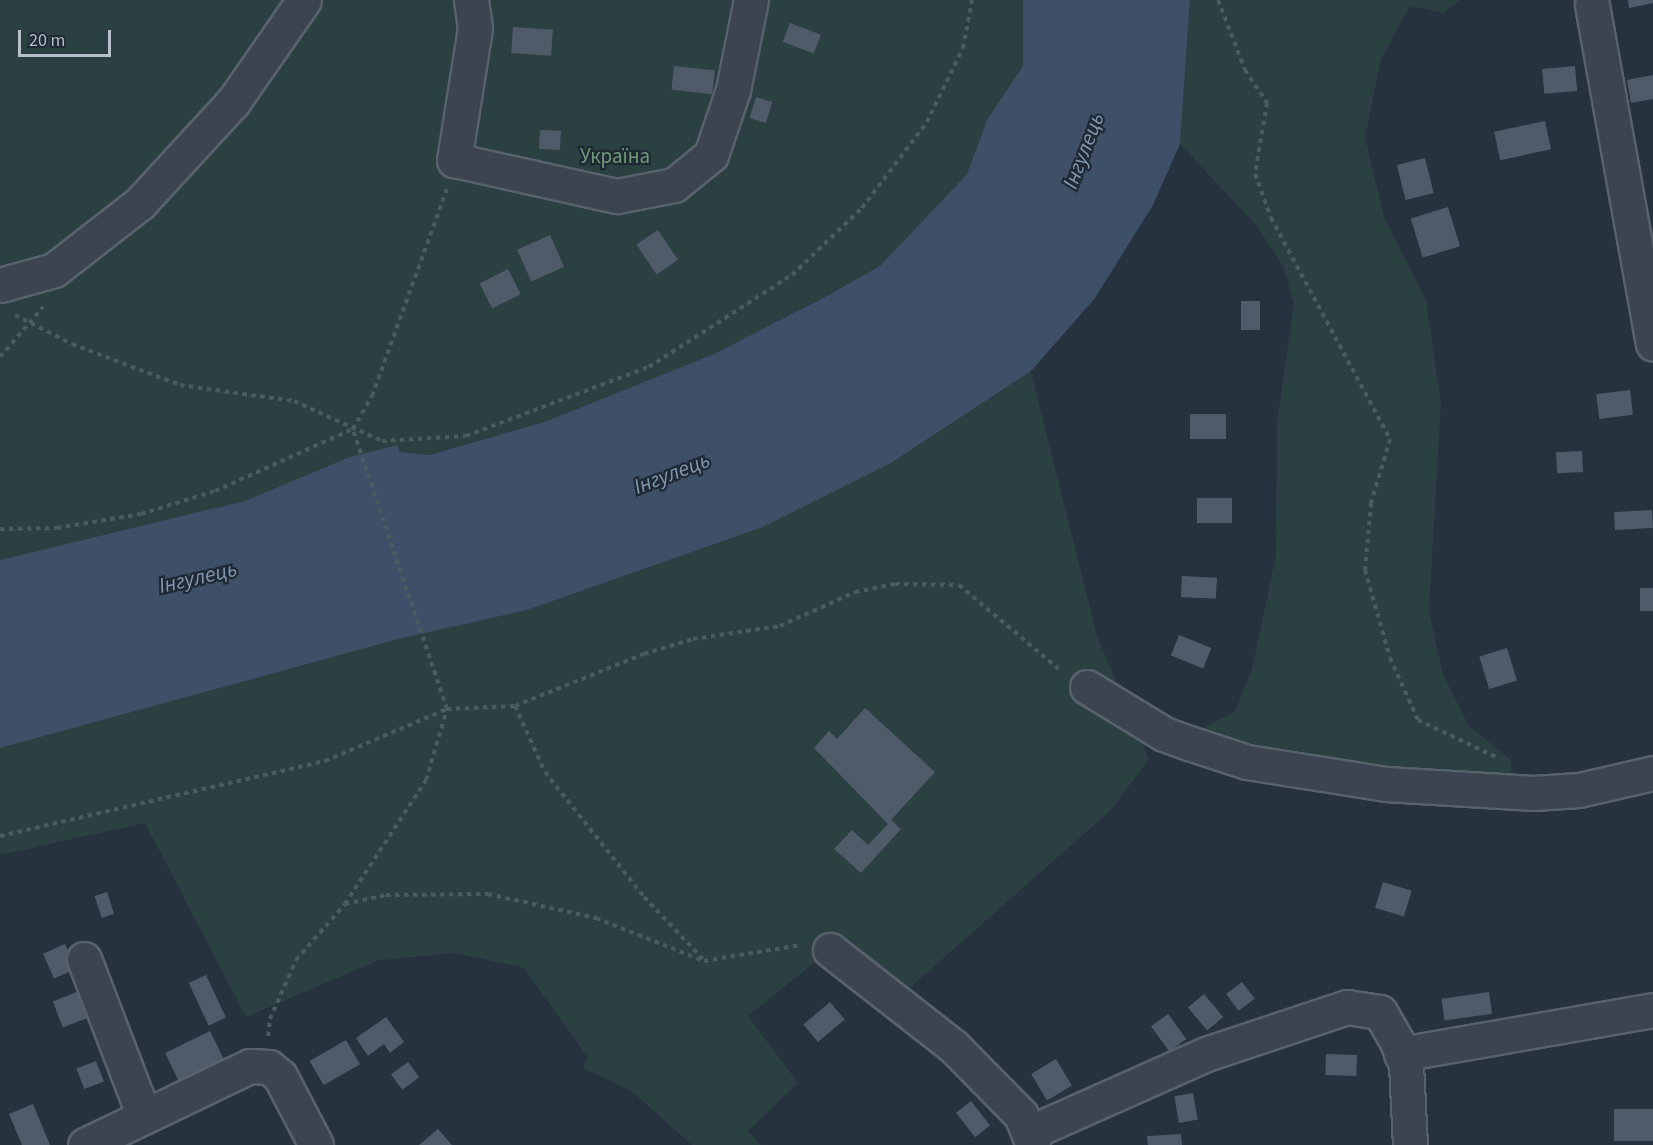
<!DOCTYPE html>
<html>
<head>
<meta charset="utf-8">
<style>
  body { margin:0 }
  #map { position:relative; width:1653px; height:1145px; overflow:hidden; background:#27323f; font-family:"Source Sans 3",sans-serif }
  div>[style] { position:absolute }
  .green>* { inset:0; background:#2a4041 }
  .water>* { inset:0; background:#3d5067 }
  .building>* { inset:0; background:#505b6a; transform-origin:0 0 }
  .path>* { height:4px; margin-top:-2px; transform-origin:0; background:repeating-linear-gradient(90deg,#495d5f 0 4.5px,transparent 0 9px) }
  .roads { filter:drop-shadow(2px 0 #58626d) drop-shadow(-2px 0 #58626d) drop-shadow(0 2px #58626d) drop-shadow(0 -2px #58626d) }
  .minor>* { height:33px; margin:-16.5px; padding:0 16.5px; transform-origin:16.5px; border-radius:16.5px; background:#3b444f }
  span { translate:-50% -50%; white-space:nowrap; text-align:center; line-height:1.15; -webkit-text-stroke:4.5px #1f2934; paint-order:stroke }
  .park-label { font-size:21px; color:#6f9a78 }
  .water-label { font-size:22px; color:#8096b0; font-style:italic }
  .scale { position:absolute; left:18px; top:30px; width:93px; height:27px; box-sizing:border-box; border:3px solid #b7bfca; border-top:0; padding-left:8px; font-size:18px; line-height:21px; white-space:nowrap; color:#b7bfca; -webkit-text-stroke:4px #1f2934; paint-order:stroke }
</style>
</head>
<body>
<div id="map">
  <div class="green">
    <i style="clip-path:polygon(0 0,1023px 0,1023px 66px,987px 120px,967px 174px,880px 266px,823px 298px,714px 354px,547px 421px,430px 455px,400px 452px,0 607px)"></i>
    <i style="clip-path:polygon(1190px 0,1460px 0,1444px 13px,1410px 6px,1381px 59px,1365px 137px,1384px 217px,1426px 300px,1441px 403px,1429px 611px,1443px 674px,1469px 726px,1511px 760px,1512px 793px,1189px 743px,1205px 727px,1235px 712px,1252px 669px,1276px 555px,1277px 421px,1294px 305px,1283px 266px,1256px 225px,1180px 144px)"></i>
    <i style="clip-path:polygon(1031px 371px,1097px 636px,1149px 759px,1111px 810px,895px 1001px,830px 950px,748px 1016px,798px 1083px,748px 1131px,761px 1145px,692px 1145px,631px 1091px,583px 1068px,587px 1056px,524px 968px,456px 953px,379px 960px,246px 1017px,145px 823px,0 855px,0 732px,43px 706px,527px 610px,763px 527px,891px 463px)"></i>
  </div>
  <div class="water">
    <i style="clip-path:polygon(1023px 0,1190px 0,1180px 144px,1153px 205px,1095px 298px,1031px 371px,891px 463px,763px 527px,527px 610px,398px 639px,0 748px,0 560px,245px 501px,350px 457px,397px 445px,400px 452px,430px 455px,547px 421px,714px 354px,823px 298px,880px 266px,967px 174px,987px 120px,1023px 66px)"></i>
  </div>
  <div class="building">
    <i style="clip-path:polygon(1628px 0,1653px 0,1653px 3px,1629px 8px)"></i>
    <i style="left:790px;top:23px;width:33px;height:20px;rotate:21deg"></i>
    <i style="left:513px;top:27px;width:40px;height:26px;rotate:4deg"></i>
    <i style="left:674px;top:66px;width:41px;height:24px;rotate:6deg"></i>
    <i style="left:1575px;top:66px;width:25px;height:33px;rotate:85deg"></i>
    <i style="clip-path:polygon(1653px 75px,1653px 99px,1631px 103px,1627px 80px)"></i>
    <i style="left:756px;top:97px;width:17px;height:22px;rotate:17deg"></i>
    <i style="left:1545px;top:121px;width:29px;height:52px;rotate:78deg"></i>
    <i style="left:540px;top:130px;width:21px;height:19px;rotate:3deg"></i>
    <i style="left:1425px;top:158px;width:36px;height:29px;rotate:76deg"></i>
    <i style="left:1448px;top:207px;width:41px;height:39px;rotate:73deg"></i>
    <i style="left:658px;top:230px;width:36px;height:26px;rotate:56deg"></i>
    <i style="left:550px;top:235px;width:35px;height:36px;rotate:66deg"></i>
    <i style="left:508px;top:269px;width:28px;height:32px;rotate:63deg"></i>
    <i style="left:1241px;top:301px;width:19px;height:29px"></i>
    <i style="left:1630px;top:390px;width:25px;height:34px;rotate:83deg"></i>
    <i style="left:1190px;top:414px;width:36px;height:25px"></i>
    <i style="left:1582px;top:451px;width:21px;height:26px;rotate:87deg"></i>
    <i style="left:1197px;top:498px;width:35px;height:25px"></i>
    <i style="left:1652px;top:510px;width:18px;height:38px;rotate:87deg"></i>
    <i style="left:1182px;top:576px;width:35px;height:21px;rotate:3deg"></i>
    <i style="left:1640px;top:588px;width:13px;height:23px"></i>
    <i style="left:1179px;top:635px;width:35px;height:22px;rotate:22deg"></i>
    <i style="left:1507px;top:648px;width:34px;height:29px;rotate:73deg"></i>
    <i style="clip-path:polygon(865px 708px,935px 772px,891px 820px,901px 829px,861px 873px,834px 849px,852px 830px,868px 845px,888px 824px,814px 748px,829px 731px,837px 739px)"></i>
    <i style="left:1383px;top:882px;width:30px;height:27px;rotate:17deg"></i>
    <i style="left:107px;top:892px;width:23px;height:13px;rotate:72deg"></i>
    <i style="left:65px;top:944px;width:27px;height:24px;rotate:66deg"></i>
    <i style="left:206px;top:975px;width:47px;height:19px;rotate:65deg"></i>
    <i style="left:1242px;top:982px;width:21px;height:20px;rotate:53deg"></i>
    <i style="left:77px;top:992px;width:28px;height:26px;rotate:69deg"></i>
    <i style="left:1489px;top:992px;width:22px;height:48px;rotate:82deg"></i>
    <i style="left:1204px;top:994px;width:30px;height:21px;rotate:50deg"></i>
    <i style="left:830px;top:1002px;width:23px;height:35px;rotate:50deg"></i>
    <i style="left:1168px;top:1014px;width:31px;height:21px;rotate:54deg"></i>
    <i style="clip-path:polygon(386px 1017px,404px 1042px,390px 1053px,384px 1044px,368px 1056px,356px 1038px)"></i>
    <i style="left:210px;top:1031px;width:34px;height:50px;rotate:64deg"></i>
    <i style="left:346px;top:1040px;width:28px;height:42px;rotate:60deg"></i>
    <i style="left:1326px;top:1054px;width:31px;height:21px;rotate:2deg"></i>
    <i style="left:1056px;top:1059px;width:31px;height:29px;rotate:59deg"></i>
    <i style="left:96px;top:1061px;width:22px;height:21px;rotate:69deg"></i>
    <i style="left:408px;top:1062px;width:19px;height:21px;rotate:54deg"></i>
    <i style="left:1193px;top:1093px;width:27px;height:19px;rotate:80deg"></i>
    <i style="left:971px;top:1101px;width:31px;height:19px;rotate:52deg"></i>
    <i style="clip-path:polygon(33px 1104px,50px 1145px,22px 1145px,9px 1114px)"></i>
    <i style="left:1653px;top:1109px;width:32px;height:39px;rotate:90deg"></i>
    <i style="clip-path:polygon(438px 1129px,452px 1145px,419px 1145px)"></i>
    <i style="clip-path:polygon(1181px 1134px,1182px 1145px,1148px 1145px,1147px 1136px)"></i>
  </div>
  <div class="path">
    <i style="left:1218px;top:0;width:75px;rotate:68.9deg"></i>
    <i style="left:1245px;top:70px;width:40px;rotate:56deg"></i>
    <i style="left:1267px;top:103px;width:72px;rotate:99.6deg"></i>
    <i style="left:1255px;top:174px;width:47px;rotate:70deg"></i>
    <i style="left:1271px;top:218px;width:251px;rotate:61.7deg"></i>
    <i style="left:1390px;top:439px;width:67px;rotate:106.5deg"></i>
    <i style="left:1371px;top:503px;width:67px;rotate:95.1deg"></i>
    <i style="left:1365px;top:570px;width:91px;rotate:74.1deg"></i>
    <i style="left:1390px;top:658px;width:68px;rotate:65.7deg"></i>
    <i style="left:1418px;top:720px;width:86px;rotate:25.4deg"></i>
    <i style="left:15px;top:315px;width:64px;rotate:27deg"></i>
    <i style="left:72px;top:344px;width:116px;rotate:20.8deg"></i>
    <i style="left:180px;top:385px;width:115px;rotate:8deg"></i>
    <i style="left:294px;top:401px;width:97px;rotate:24.4deg"></i>
    <i style="left:382px;top:441px;width:84px;rotate:-3.4deg"></i>
    <i style="left:466px;top:436px;width:196px;rotate:-20.7deg"></i>
    <i style="left:649px;top:367px;width:170px;rotate:-32.8deg"></i>
    <i style="left:792px;top:275px;width:97px;rotate:-43.7deg"></i>
    <i style="left:862px;top:208px;width:108px;rotate:-52.9deg"></i>
    <i style="left:927px;top:122px;width:82px;rotate:-64.1deg"></i>
    <i style="left:963px;top:48px;width:49px;rotate:-79.4deg"></i>
    <i style="left:0;top:357px;width:66px;rotate:-49.3deg"></i>
    <i style="left:0;top:529px;width:57px;rotate:-1deg"></i>
    <i style="left:57px;top:528px;width:85px;rotate:-9.5deg"></i>
    <i style="left:141px;top:514px;width:77px;rotate:-17.3deg"></i>
    <i style="left:215px;top:491px;width:151px;rotate:-24.2deg"></i>
    <i style="left:353px;top:429px;width:38px;rotate:-60deg"></i>
    <i style="left:372px;top:396px;width:220px;rotate:-70.1deg"></i>
    <i style="left:515px;top:706px;width:72px;rotate:65.6deg"></i>
    <i style="left:545px;top:772px;width:159px;rotate:51.6deg"></i>
    <i style="left:644px;top:897px;width:86px;rotate:46.4deg"></i>
    <i style="left:0;top:836px;width:334px;rotate:-13deg"></i>
    <i style="left:325px;top:761px;width:133px;rotate:-23.1deg"></i>
    <i style="left:447px;top:709px;width:68px;rotate:-2.5deg"></i>
    <i style="left:515px;top:706px;width:139px;rotate:-22deg"></i>
    <i style="left:644px;top:654px;width:51px;rotate:-17deg"></i>
    <i style="left:693px;top:639px;width:88px;rotate:-8.5deg"></i>
    <i style="left:780px;top:626px;width:82px;rotate:-24.4deg"></i>
    <i style="left:855px;top:592px;width:41px;rotate:-11.3deg"></i>
    <i style="left:895px;top:584px;width:64px;rotate:0.9deg"></i>
    <i style="left:959px;top:585px;width:133px;rotate:40.1deg"></i>
    <i style="left:345px;top:904px;width:42px;rotate:-12.4deg"></i>
    <i style="left:386px;top:895px;width:102px;rotate:-0.6deg"></i>
    <i style="left:488px;top:894px;width:111px;rotate:12.5deg"></i>
    <i style="left:596px;top:918px;width:116px;rotate:21.7deg"></i>
    <i style="left:704px;top:961px;width:98px;rotate:-9.4deg"></i>
    <i style="left:268px;top:1036px;width:17px;rotate:-83deg"></i>
    <i style="left:270px;top:1019px;width:64px;rotate:-66.2deg"></i>
    <i style="left:296px;top:960px;width:74px;rotate:-48.8deg"></i>
    <i style="left:345px;top:904px;width:148px;rotate:-56.8deg"></i>
    <i style="left:426px;top:780px;width:74px;rotate:-73.5deg"></i>
    <i style="left:447px;top:709px;width:294px;rotate:-108.6deg"></i>
  </div>
  <div class="roads">
    <div class="minor">
      <i style="left:471px;top:0;width:28px;rotate:82deg"></i>
      <i style="left:475px;top:28px;width:134px;rotate:99deg"></i>
      <i style="left:454px;top:160px;width:167px;rotate:12.5deg"></i>
      <i style="left:617px;top:196px;width:58px;rotate:-10.9deg"></i>
      <i style="left:674px;top:185px;width:48px;rotate:-39deg"></i>
      <i style="left:711px;top:155px;width:69px;rotate:-71.3deg"></i>
      <i style="left:733px;top:90px;width:92px;rotate:-78.7deg"></i>
      <i style="left:1592px;top:5px;width:344px;rotate:79.8deg"></i>
      <i style="left:0;top:285px;width:56px;rotate:-15.5deg"></i>
      <i style="left:54px;top:270px;width:109px;rotate:-37.9deg"></i>
      <i style="left:140px;top:203px;width:137px;rotate:-47.4deg"></i>
      <i style="left:233px;top:102px;width:124px;rotate:-55.2deg"></i>
      <i style="left:1087px;top:687px;width:90px;rotate:31.4deg"></i>
      <i style="left:1164px;top:734px;width:27px;rotate:20deg"></i>
      <i style="left:1189px;top:743px;width:61px;rotate:18.1deg"></i>
      <i style="left:1247px;top:762px;width:141px;rotate:9deg"></i>
      <i style="left:1386px;top:784px;width:148px;rotate:3.5deg"></i>
      <i style="left:1534px;top:793px;width:45px;rotate:-3.8deg"></i>
      <i style="left:1579px;top:790px;width:76px;rotate:-12.9deg"></i>
      <i style="left:830px;top:950px;width:157px;rotate:38deg"></i>
      <i style="left:954px;top:1047px;width:95px;rotate:45.4deg"></i>
      <i style="left:1021px;top:1115px;width:32px;rotate:68deg"></i>
      <i style="left:84px;top:959px;width:168px;rotate:69.1deg"></i>
      <i style="left:1401px;top:1054px;width:256px;rotate:-9.9deg"></i>
      <i style="left:1031px;top:1132px;width:192px;rotate:-24deg"></i>
      <i style="left:1206px;top:1054px;width:149px;rotate:-18.4deg"></i>
      <i style="left:1347px;top:1007px;width:33px;rotate:9deg"></i>
      <i style="left:1380px;top:1012px;width:34px;rotate:60deg"></i>
      <i style="left:1397px;top:1042px;width:24px;rotate:68deg"></i>
      <i style="left:1406px;top:1064px;width:81px;rotate:87.2deg"></i>
      <i style="left:85px;top:1145px;width:183px;rotate:-25.6deg"></i>
      <i style="left:250px;top:1066px;width:19px;rotate:3deg"></i>
      <i style="left:269px;top:1067px;width:14px;rotate:39deg"></i>
      <i style="left:280px;top:1076px;width:78px;rotate:62.4deg"></i>
    </div>
  </div>
  <div class="park-label">
    <span style="left:615px;top:156px">Україна</span>
  </div>
  <div class="water-label">
    <span style="left:1084px;top:151px;rotate:-69deg">Інгулець</span>
    <span style="left:672px;top:474px;rotate:-21deg">Інгулець</span>
    <span style="left:198px;top:578px;rotate:-13deg">Інгулець</span>
  </div>
  <div class="scale">20 m</div>
</div>
</body>
</html>
